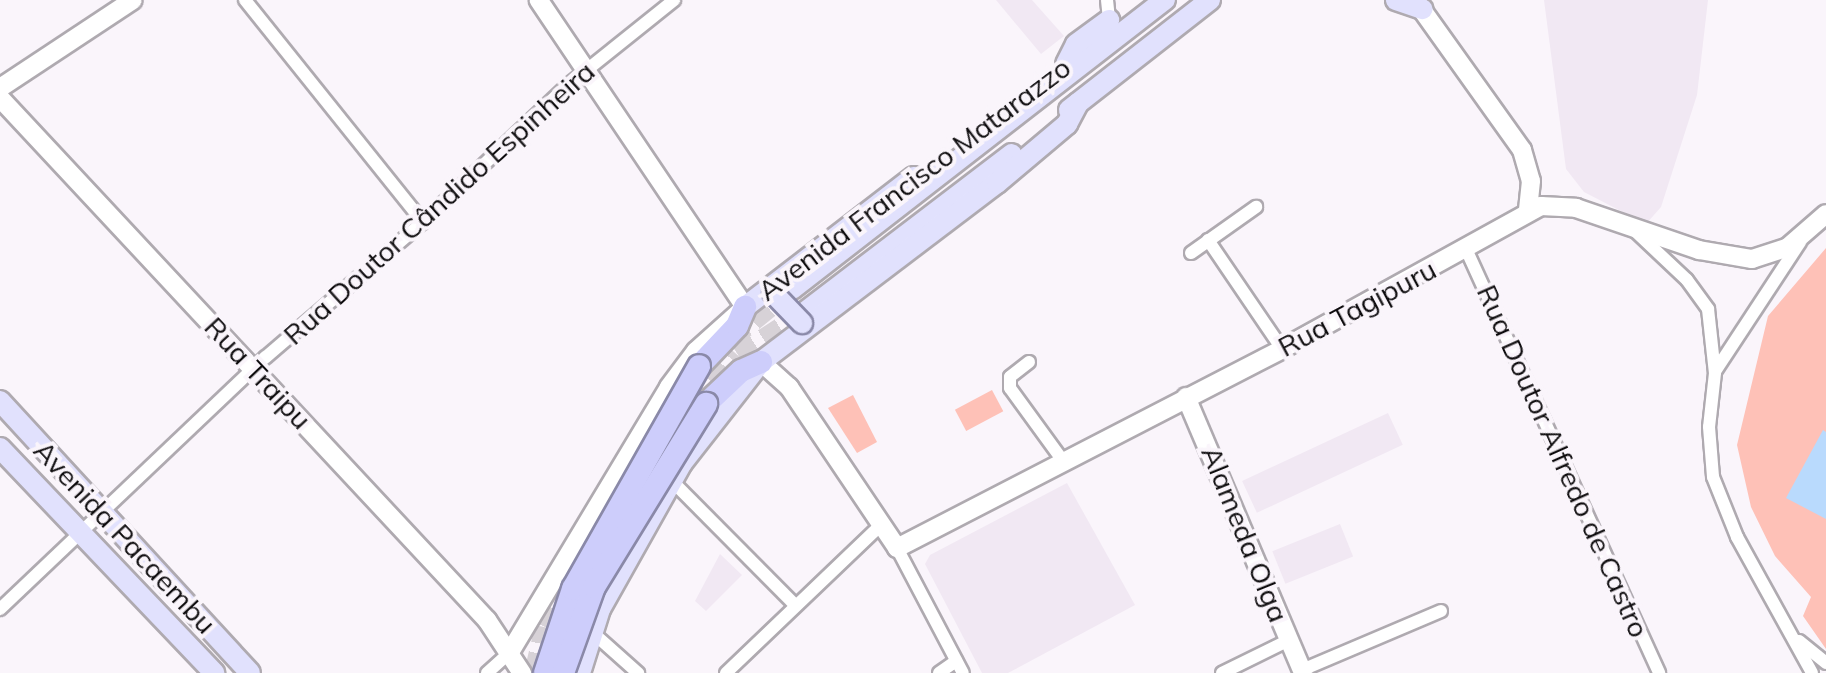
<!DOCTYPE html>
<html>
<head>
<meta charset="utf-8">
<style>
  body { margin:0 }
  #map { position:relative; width:1826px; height:673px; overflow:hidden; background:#faf5fb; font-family:Mulish,sans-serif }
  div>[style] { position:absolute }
  .built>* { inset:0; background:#f1e8f3; transform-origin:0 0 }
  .green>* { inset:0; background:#fec1b7; transform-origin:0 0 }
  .water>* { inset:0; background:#b9dafd }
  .primary-tunnel>* { height:20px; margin-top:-10px; transform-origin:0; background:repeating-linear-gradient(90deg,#d7d2d7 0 20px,transparent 0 30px) }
  .roads { filter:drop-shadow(2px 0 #afaab0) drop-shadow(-2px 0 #afaab0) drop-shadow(0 2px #afaab0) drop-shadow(0 -2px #afaab0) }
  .street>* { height:12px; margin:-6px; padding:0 6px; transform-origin:6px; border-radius:6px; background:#fff }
  .secondary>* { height:18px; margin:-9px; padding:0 9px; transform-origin:9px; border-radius:9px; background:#fff }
  .primary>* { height:20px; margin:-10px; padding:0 10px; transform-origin:10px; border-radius:10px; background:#e1e1fd }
  .highway>* { height:22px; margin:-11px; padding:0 11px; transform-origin:11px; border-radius:11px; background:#cdcdfb }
  .bridges { filter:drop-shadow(2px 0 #8a89a8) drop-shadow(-2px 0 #8a89a8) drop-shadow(0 2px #8a89a8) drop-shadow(0 -2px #8a89a8) }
  .primary-bridge>* { height:20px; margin:-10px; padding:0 10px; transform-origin:10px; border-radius:10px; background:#e1e1fd }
  .highway-bridge>* { height:22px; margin:-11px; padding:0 11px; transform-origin:11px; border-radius:11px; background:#cdcdfb }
  span { translate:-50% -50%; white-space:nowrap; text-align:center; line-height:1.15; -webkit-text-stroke:8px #faf5fb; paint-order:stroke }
  .street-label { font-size:28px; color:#0e0c0e }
</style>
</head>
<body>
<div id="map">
  <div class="built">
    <i style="clip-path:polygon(996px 0,1032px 0,1064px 36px,1041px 54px)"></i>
    <i style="clip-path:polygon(1544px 0,1708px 0,1697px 95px,1661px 207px,1646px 224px,1584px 192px,1566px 169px)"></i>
    <i style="left:1388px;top:413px;width:35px;height:161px;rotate:65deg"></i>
    <i style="clip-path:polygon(1067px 483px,1135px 605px,1008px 673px,982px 673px,925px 564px,930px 555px)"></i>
    <i style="left:1340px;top:524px;width:35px;height:73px;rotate:68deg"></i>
    <i style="clip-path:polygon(720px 554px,742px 575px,706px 611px,695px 601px)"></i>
  </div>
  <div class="green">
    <i style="clip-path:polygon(1826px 248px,1826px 649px,1803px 616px,1811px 597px,1775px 556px,1751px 507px,1737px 445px,1768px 316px)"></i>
    <i style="left:992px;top:390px;width:24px;height:42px;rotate:62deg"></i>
    <i style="clip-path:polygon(853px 395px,877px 442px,857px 453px,828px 408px)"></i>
  </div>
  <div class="water">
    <i style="clip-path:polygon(1823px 430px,1826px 432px,1826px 519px,1786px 498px)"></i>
  </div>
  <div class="primary-tunnel">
    <i style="left:730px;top:340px;width:80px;rotate:-39.4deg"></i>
    <i style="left:694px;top:406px;width:67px;rotate:-49.2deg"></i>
    <i style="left:738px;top:355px;width:80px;rotate:-32.7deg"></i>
    <i style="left:534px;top:673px;width:47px;rotate:-76.6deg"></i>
    <i style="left:545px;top:627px;width:64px;rotate:-64.2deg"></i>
  </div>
  <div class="roads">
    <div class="street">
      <i style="left:245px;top:0;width:285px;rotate:51.3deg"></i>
      <i style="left:1107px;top:0;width:20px;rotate:84deg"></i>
      <i style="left:1635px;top:231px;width:71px;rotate:43.3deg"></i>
      <i style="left:1687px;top:280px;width:36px;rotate:54deg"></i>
      <i style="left:1708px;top:309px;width:64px;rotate:83.8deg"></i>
      <i style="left:1715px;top:373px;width:54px;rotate:96.3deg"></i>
      <i style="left:1709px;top:427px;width:50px;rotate:85.4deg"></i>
      <i style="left:1713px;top:477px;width:65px;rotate:68.2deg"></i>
      <i style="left:1737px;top:537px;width:155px;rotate:61.1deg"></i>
      <i style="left:1208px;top:240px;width:132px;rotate:55.8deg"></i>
      <i style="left:1466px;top:249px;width:466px;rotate:65.5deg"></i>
      <i style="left:1191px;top:253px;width:80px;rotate:-35.3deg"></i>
      <i style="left:1029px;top:362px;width:24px;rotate:142deg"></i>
      <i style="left:1010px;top:377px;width:11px;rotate:90deg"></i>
      <i style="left:1010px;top:388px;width:90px;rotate:54deg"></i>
      <i style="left:1716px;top:370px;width:153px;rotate:-56.7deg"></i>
      <i style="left:672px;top:481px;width:175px;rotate:45.2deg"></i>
      <i style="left:897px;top:548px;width:141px;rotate:62.2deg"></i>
      <i style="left:0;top:609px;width:366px;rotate:-43.5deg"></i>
      <i style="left:266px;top:357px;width:207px;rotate:-40.7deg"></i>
      <i style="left:423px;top:222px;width:199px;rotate:-43.4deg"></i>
      <i style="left:568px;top:85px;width:136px;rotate:-38.7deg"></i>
      <i style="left:592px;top:632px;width:62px;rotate:41.7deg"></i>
      <i style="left:1799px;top:641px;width:35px;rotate:39deg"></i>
      <i style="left:1302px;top:670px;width:151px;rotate:-23deg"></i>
      <i style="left:487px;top:673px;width:31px;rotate:-42deg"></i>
      <i style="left:726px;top:673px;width:214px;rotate:-43.7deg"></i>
      <i style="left:939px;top:673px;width:21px;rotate:-35deg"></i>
      <i style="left:1222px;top:673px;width:75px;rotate:-26.2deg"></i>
    </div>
    <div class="secondary">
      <i style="left:1415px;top:0;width:184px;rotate:54.5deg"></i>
      <i style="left:1522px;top:150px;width:32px;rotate:74deg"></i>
      <i style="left:1531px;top:181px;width:30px;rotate:96deg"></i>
      <i style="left:0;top:88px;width:159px;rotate:-33.5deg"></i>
      <i style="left:0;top:98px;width:714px;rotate:46.99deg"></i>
      <i style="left:487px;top:620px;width:64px;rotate:56.6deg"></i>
      <i style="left:761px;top:362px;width:38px;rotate:42deg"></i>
      <i style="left:789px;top:387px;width:194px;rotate:56.1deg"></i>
      <i style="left:897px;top:548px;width:433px;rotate:-27.3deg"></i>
      <i style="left:1282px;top:349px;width:296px;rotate:-28.9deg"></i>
      <i style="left:1541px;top:206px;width:35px;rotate:3deg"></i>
      <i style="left:1576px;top:208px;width:130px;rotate:18.9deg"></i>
      <i style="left:1699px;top:250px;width:54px;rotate:9.6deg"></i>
      <i style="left:1752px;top:259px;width:38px;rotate:-18deg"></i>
      <i style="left:1788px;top:247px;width:50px;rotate:-41deg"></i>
      <i style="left:1186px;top:397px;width:300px;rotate:67deg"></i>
      <i style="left:510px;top:652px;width:309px;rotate:-59deg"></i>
      <i style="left:669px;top:387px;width:45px;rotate:-53.1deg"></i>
      <i style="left:696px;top:351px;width:66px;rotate:-41.9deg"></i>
      <i style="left:745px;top:307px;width:370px;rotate:-123.9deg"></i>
    </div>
    <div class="primary">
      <i style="left:1396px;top:0;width:28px;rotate:19deg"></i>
      <i style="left:1066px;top:64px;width:22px;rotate:-63deg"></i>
      <i style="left:1076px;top:44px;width:41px;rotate:-36deg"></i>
      <i style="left:1069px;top:110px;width:179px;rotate:-38deg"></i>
      <i style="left:792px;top:289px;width:472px;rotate:-37.8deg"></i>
      <i style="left:745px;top:307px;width:213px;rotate:-37.6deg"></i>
      <i style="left:805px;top:312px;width:260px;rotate:-37.4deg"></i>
      <i style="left:0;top:401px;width:369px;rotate:47.4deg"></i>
      <i style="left:0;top:448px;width:311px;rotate:46.4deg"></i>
      <i style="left:580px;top:673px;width:67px;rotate:-72.6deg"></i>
      <i style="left:600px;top:609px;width:167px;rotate:-60.7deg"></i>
      <i style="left:682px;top:463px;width:128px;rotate:-52deg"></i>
      <i style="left:761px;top:362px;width:296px;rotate:-37.2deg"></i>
      <i style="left:997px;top:183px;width:92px;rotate:-40.1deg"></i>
      <i style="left:1067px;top:124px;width:24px;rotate:-62deg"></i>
    </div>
    <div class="highway">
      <i style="left:699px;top:366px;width:55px;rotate:-46.5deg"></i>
      <i style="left:737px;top:326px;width:21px;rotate:-67deg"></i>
      <i style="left:706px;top:404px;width:48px;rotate:-43.3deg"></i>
      <i style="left:741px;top:371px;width:22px;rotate:-24deg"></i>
    </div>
  </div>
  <div class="bridges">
    <div class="primary-bridge">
      <i style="left:773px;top:293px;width:42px;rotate:46deg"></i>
    </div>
    <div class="highway-bridge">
      <i style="left:545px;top:673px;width:89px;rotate:-71.6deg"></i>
      <i style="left:573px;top:589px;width:256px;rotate:-60.5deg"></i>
      <i style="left:563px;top:673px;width:91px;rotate:-70.2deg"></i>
      <i style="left:594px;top:587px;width:215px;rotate:-58.5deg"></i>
    </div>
  </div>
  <div class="street-label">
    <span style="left:914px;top:179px;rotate:-37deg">Avenida Francisco Matarazzo</span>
    <span style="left:439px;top:203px;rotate:-42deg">Rua Doutor Cândido Espinheira</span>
    <span style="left:1357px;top:308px;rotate:-28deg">Rua Tagipuru</span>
    <span style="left:258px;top:373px;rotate:47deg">Rua Traipu</span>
    <span style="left:1563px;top:461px;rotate:66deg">Rua Doutor Alfredo de Castro</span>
    <span style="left:1245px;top:534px;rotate:68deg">Alameda Olga</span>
    <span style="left:125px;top:537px;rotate:47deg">Avenida Pacaembu</span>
  </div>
</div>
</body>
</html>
